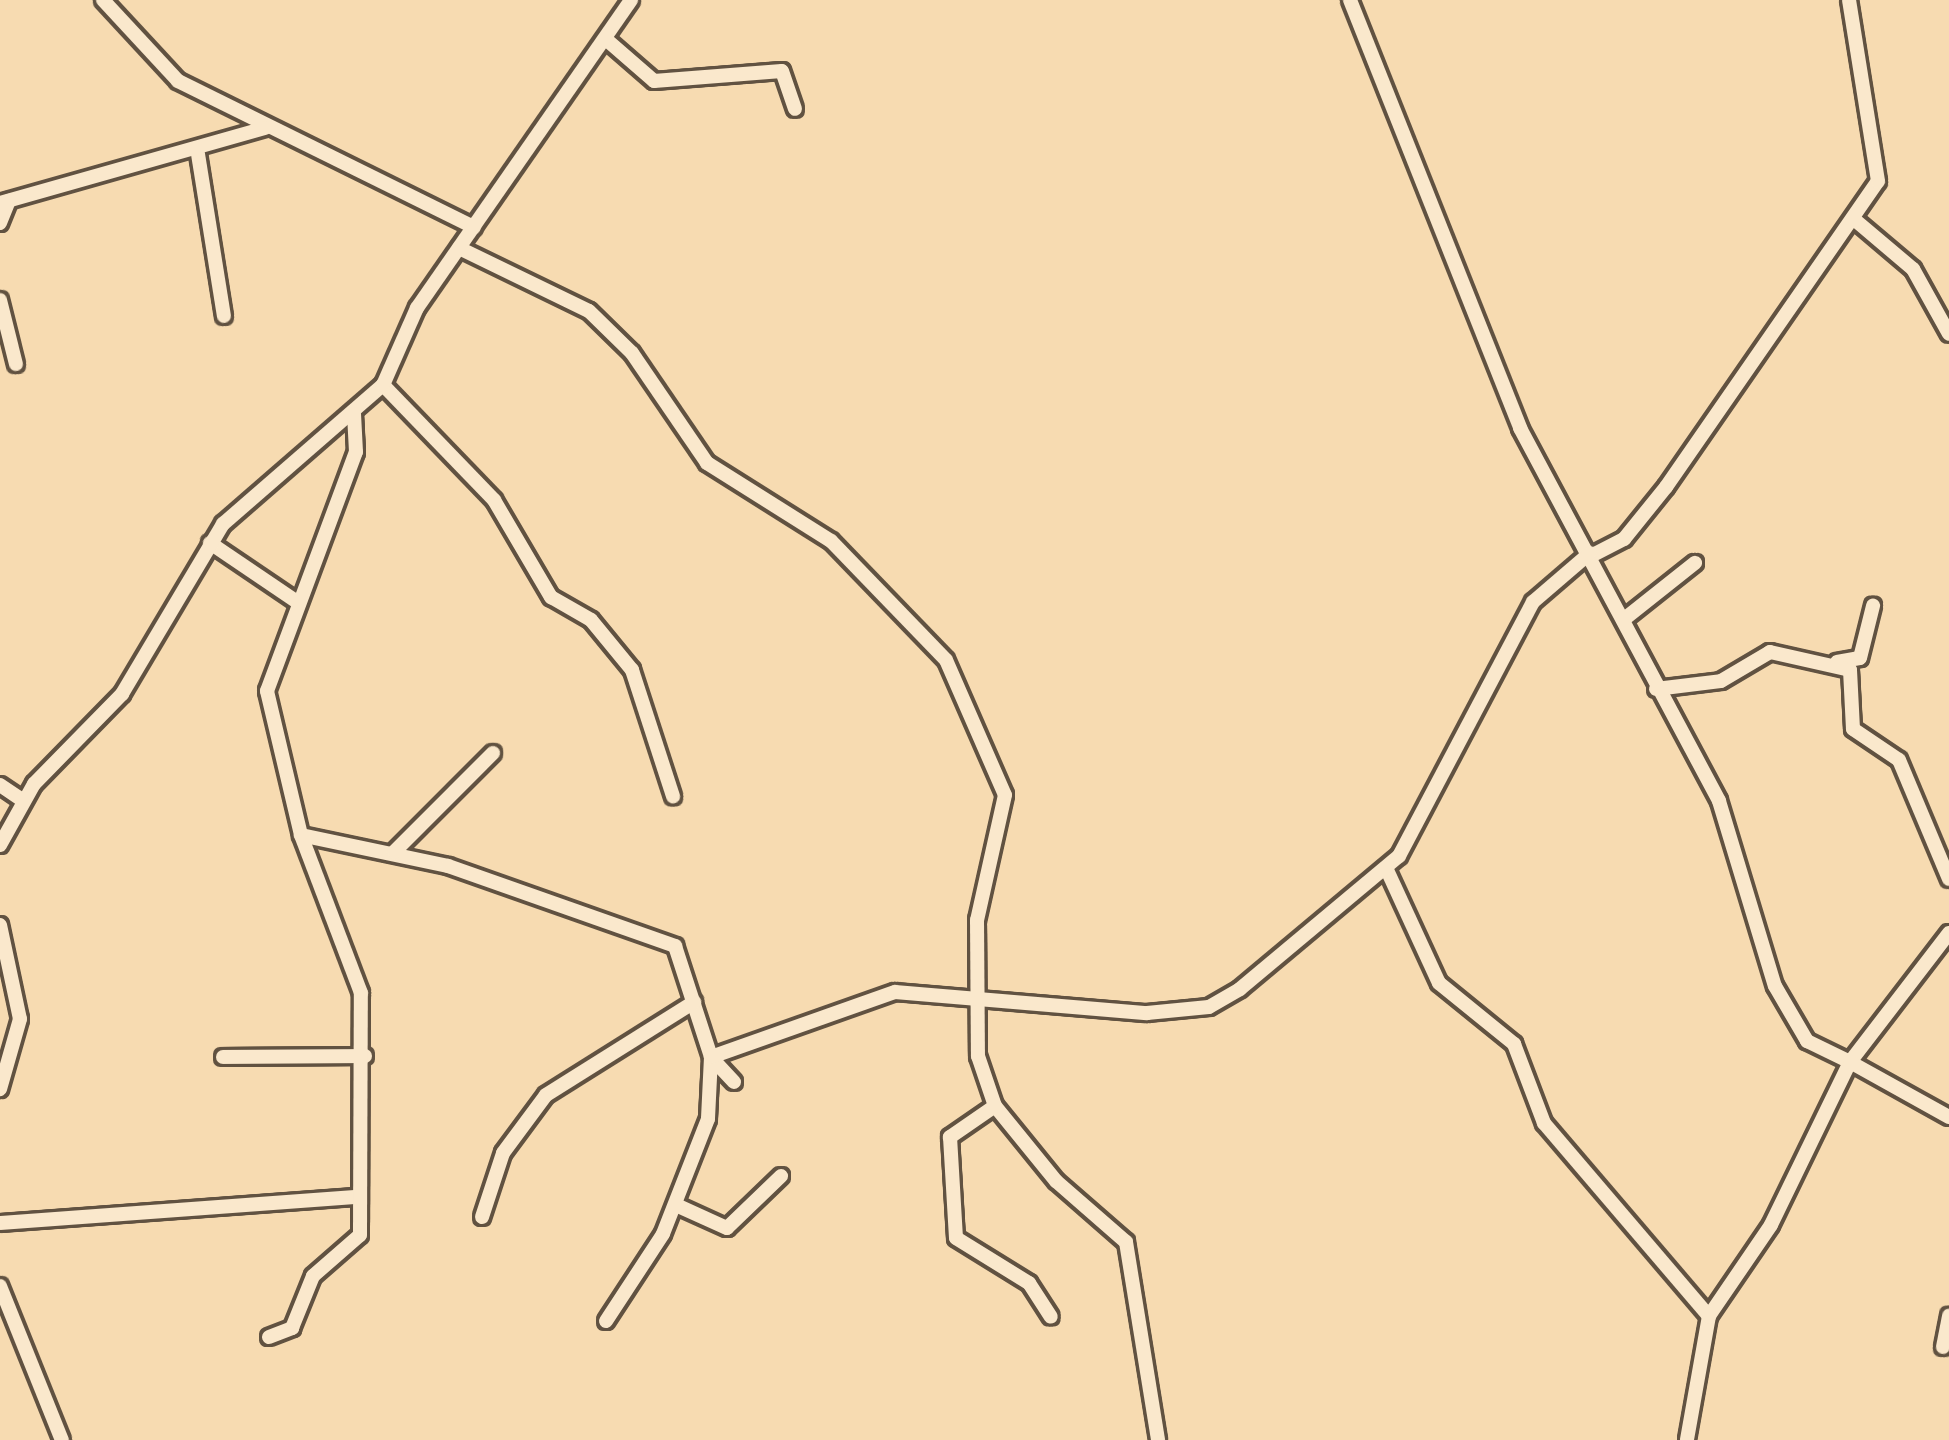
<!DOCTYPE html>
<html>
<head>
<meta charset="utf-8">
<style>
  body { margin:0 }
  #map { position:relative; width:1949px; height:1440px; overflow:hidden; background:#f7dbb1; font-family:"IM FELL Great Primer",serif }
  div>[style] { position:absolute }
  .roads { filter:drop-shadow(3px 0 #615241) drop-shadow(-3px 0 #615241) drop-shadow(0 3px #615241) drop-shadow(0 -3px #615241) }
  .minor>* { height:14px; margin:-7px; padding:0 7px; transform-origin:7px; border-radius:7px; background:#fae8cc }
  span { translate:-50% -50%; white-space:nowrap; text-align:center; line-height:1.15; -webkit-text-stroke:10px #fae8cc; paint-order:stroke }
</style>
</head>
<body>
<div id="map">
  <div class="roads">
    <div class="minor">
      <i style="left:103px;top:0;width:110px;rotate:47.2deg"></i>
      <i style="left:178px;top:81px;width:330px;rotate:26.3deg"></i>
      <i style="left:1350px;top:0;width:461px;rotate:68.3deg"></i>
      <i style="left:1520px;top:428px;width:423px;rotate:61.9deg"></i>
      <i style="left:1719px;top:801px;width:193px;rotate:73.2deg"></i>
      <i style="left:1775px;top:986px;width:64px;rotate:59.8deg"></i>
      <i style="left:1807px;top:1041px;width:48px;rotate:26deg"></i>
      <i style="left:1850px;top:1062px;width:181px;rotate:115.9deg"></i>
      <i style="left:1771px;top:1225px;width:110px;rotate:124.3deg"></i>
      <i style="left:1709px;top:1316px;width:126px;rotate:100.1deg"></i>
      <i style="left:608px;top:41px;width:61px;rotate:41deg"></i>
      <i style="left:654px;top:81px;width:128px;rotate:-4.5deg"></i>
      <i style="left:782px;top:71px;width:40px;rotate:71.1deg"></i>
      <i style="left:198px;top:154px;width:164px;rotate:80.9deg"></i>
      <i style="left:0;top:203px;width:275px;rotate:-15.8deg"></i>
      <i style="left:1855px;top:220px;width:76px;rotate:40.2deg"></i>
      <i style="left:1913px;top:269px;width:74px;rotate:61deg"></i>
      <i style="left:0;top:223px;width:24px;rotate:-68deg"></i>
      <i style="left:459px;top:248px;width:144px;rotate:25.9deg"></i>
      <i style="left:589px;top:311px;width:60px;rotate:44.3deg"></i>
      <i style="left:632px;top:353px;width:133px;rotate:55.7deg"></i>
      <i style="left:707px;top:463px;width:146px;rotate:32.2deg"></i>
      <i style="left:831px;top:541px;width:165px;rotate:46deg"></i>
      <i style="left:946px;top:660px;width:147px;rotate:66.4deg"></i>
      <i style="left:1005px;top:795px;width:128px;rotate:102.6deg"></i>
      <i style="left:977px;top:920px;width:136px;rotate:89.6deg"></i>
      <i style="left:978px;top:1056px;width:53px;rotate:71.2deg"></i>
      <i style="left:995px;top:1106px;width:97px;rotate:50.9deg"></i>
      <i style="left:1056px;top:1181px;width:93px;rotate:41.1deg"></i>
      <i style="left:1126px;top:1242px;width:201px;rotate:80.8deg"></i>
      <i style="left:0;top:300px;width:66px;rotate:76deg"></i>
      <i style="left:383px;top:385px;width:160px;rotate:46deg"></i>
      <i style="left:494px;top:500px;width:113px;rotate:59.6deg"></i>
      <i style="left:551px;top:597px;width:46px;rotate:29.9deg"></i>
      <i style="left:591px;top:620px;width:65px;rotate:50.6deg"></i>
      <i style="left:632px;top:670px;width:133px;rotate:72deg"></i>
      <i style="left:210px;top:543px;width:105px;rotate:34.1deg"></i>
      <i style="left:1587px;top:558px;width:42px;rotate:-27.2deg"></i>
      <i style="left:1624px;top:539px;width:67px;rotate:-51.1deg"></i>
      <i style="left:1666px;top:487px;width:372px;rotate:-55.3deg"></i>
      <i style="left:1878px;top:181px;width:183px;rotate:-99.1deg"></i>
      <i style="left:1623px;top:620px;width:92px;rotate:-38.4deg"></i>
      <i style="left:1837px;top:662px;width:23px;rotate:-10deg"></i>
      <i style="left:1860px;top:658px;width:54px;rotate:-76deg"></i>
      <i style="left:1656px;top:689px;width:65px;rotate:-7deg"></i>
      <i style="left:1721px;top:681px;width:57px;rotate:-30.6deg"></i>
      <i style="left:1770px;top:652px;width:82px;rotate:12.7deg"></i>
      <i style="left:1850px;top:670px;width:59px;rotate:87.1deg"></i>
      <i style="left:1853px;top:729px;width:55px;rotate:34deg"></i>
      <i style="left:1899px;top:760px;width:129px;rotate:67.2deg"></i>
      <i style="left:0;top:785px;width:27px;rotate:34deg"></i>
      <i style="left:301px;top:835px;width:150px;rotate:11.9deg"></i>
      <i style="left:448px;top:866px;width:241px;rotate:19.4deg"></i>
      <i style="left:675px;top:946px;width:117px;rotate:72deg"></i>
      <i style="left:711px;top:1057px;width:62px;rotate:92.8deg"></i>
      <i style="left:708px;top:1119px;width:123px;rotate:111.4deg"></i>
      <i style="left:663px;top:1234px;width:104px;rotate:123.2deg"></i>
      <i style="left:0;top:845px;width:70px;rotate:-60.9deg"></i>
      <i style="left:34px;top:784px;width:126px;rotate:-45.6deg"></i>
      <i style="left:122px;top:694px;width:198px;rotate:-59.3deg"></i>
      <i style="left:223px;top:524px;width:212px;rotate:-41deg"></i>
      <i style="left:383px;top:385px;width:84px;rotate:-66.2deg"></i>
      <i style="left:417px;top:308px;width:375px;rotate:-55.2deg"></i>
      <i style="left:394px;top:852px;width:140px;rotate:-45deg"></i>
      <i style="left:1387px;top:870px;width:124px;rotate:65.3deg"></i>
      <i style="left:1439px;top:983px;width:97px;rotate:39.1deg"></i>
      <i style="left:1514px;top:1044px;width:85px;rotate:69.2deg"></i>
      <i style="left:1544px;top:1123px;width:254px;rotate:49.5deg"></i>
      <i style="left:0;top:925px;width:96px;rotate:78deg"></i>
      <i style="left:20px;top:1019px;width:73px;rotate:105.9deg"></i>
      <i style="left:1949px;top:933px;width:163px;rotate:127.5deg"></i>
      <i style="left:1850px;top:1062px;width:113px;rotate:29.1deg"></i>
      <i style="left:223px;top:1057px;width:142px;rotate:-0.4deg"></i>
      <i style="left:734px;top:1082px;width:34px;rotate:-133deg"></i>
      <i style="left:711px;top:1057px;width:195px;rotate:-19.5deg"></i>
      <i style="left:895px;top:992px;width:253px;rotate:4.8deg"></i>
      <i style="left:1147px;top:1013px;width:62px;rotate:-5.5deg"></i>
      <i style="left:1209px;top:1007px;width:36px;rotate:-30deg"></i>
      <i style="left:1240px;top:989px;width:207px;rotate:-39.9deg"></i>
      <i style="left:1399px;top:856px;width:287px;rotate:-62.2deg"></i>
      <i style="left:1533px;top:602px;width:75px;rotate:-40.7deg"></i>
      <i style="left:995px;top:1106px;width:55px;rotate:145.4deg"></i>
      <i style="left:950px;top:1137px;width:101px;rotate:86.6deg"></i>
      <i style="left:956px;top:1238px;width:86px;rotate:31.7deg"></i>
      <i style="left:1029px;top:1283px;width:40px;rotate:57.1deg"></i>
      <i style="left:676px;top:1205px;width:56px;rotate:24.3deg"></i>
      <i style="left:727px;top:1228px;width:75px;rotate:-43.9deg"></i>
      <i style="left:482px;top:1217px;width:67px;rotate:-71.8deg"></i>
      <i style="left:503px;top:1153px;width:72px;rotate:-53.4deg"></i>
      <i style="left:546px;top:1095px;width:175px;rotate:-32.1deg"></i>
      <i style="left:0;top:1223px;width:359px;rotate:-4.2deg"></i>
      <i style="left:0;top:1286px;width:166px;rotate:68.1deg"></i>
      <i style="left:269px;top:1337px;width:25px;rotate:-21deg"></i>
      <i style="left:292px;top:1328px;width:56px;rotate:-68deg"></i>
      <i style="left:313px;top:1276px;width:62px;rotate:-41.1deg"></i>
      <i style="left:360px;top:1235px;width:242px;rotate:-89.8deg"></i>
      <i style="left:361px;top:993px;width:169px;rotate:-110.8deg"></i>
      <i style="left:301px;top:835px;width:148px;rotate:-103.3deg"></i>
      <i style="left:267px;top:691px;width:255px;rotate:-69.6deg"></i>
      <i style="left:356px;top:452px;width:38px;rotate:-93deg"></i>
      <i style="left:1943px;top:1347px;width:32px;rotate:-79deg"></i>
    </div>
  </div>
</div>
</body>
</html>
